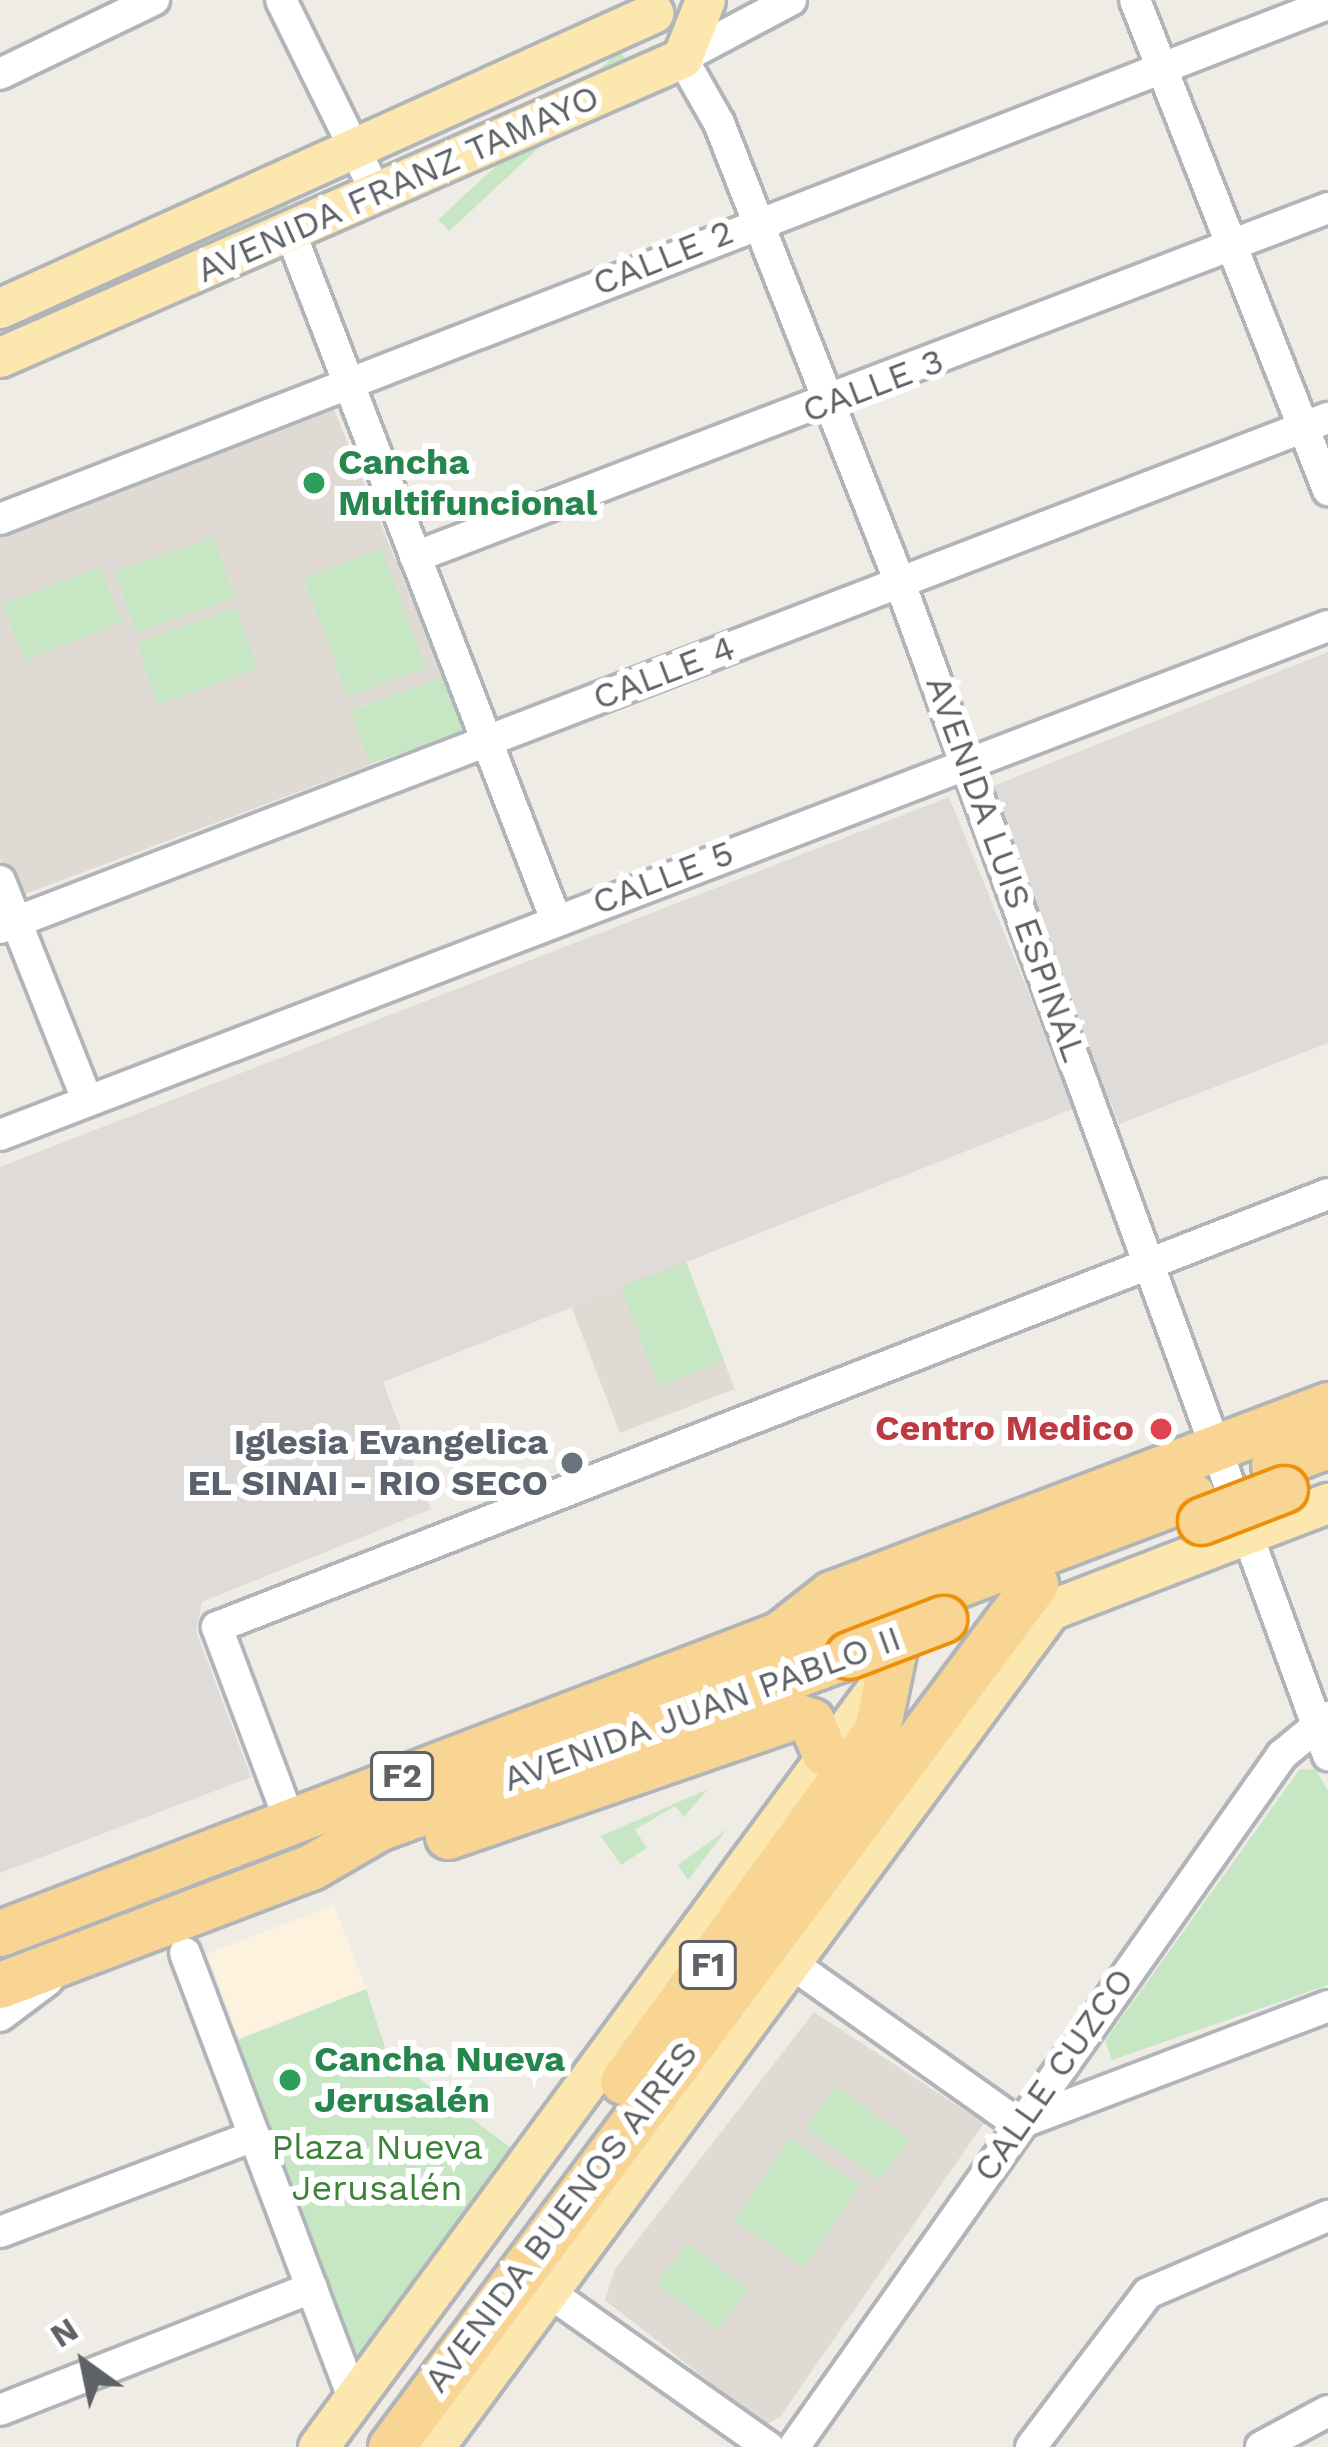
<!DOCTYPE html>
<html>
<head>
<meta charset="utf-8">
<style>
  body { margin:0 }
  #map { position:relative; width:1328px; height:2447px; overflow:hidden; background:#efece6; font-family:"Work Sans",sans-serif }
  div>[style] { position:absolute }
  .commercial>* { inset:0; background:#fdf2de; transform-origin:0 0 }
  .industrial>* { inset:0; background:#dedbd8 }
  .education>* { inset:0; background:#dfdbd4; transform-origin:0 0 }
  .green>* { inset:0; background:#c7e6c4; transform-origin:0 0 }
  .roads { filter:drop-shadow(3px 0 #b1b4b8) drop-shadow(-3px 0 #b1b4b8) drop-shadow(0 3px #b1b4b8) drop-shadow(0 -3px #b1b4b8) }
  .minor>* { height:30px; margin:-15px; padding:0 15px; transform-origin:15px; border-radius:15px; background:#fff }
  .major>* { height:39px; margin:-19.5px; padding:0 19.5px; transform-origin:19.5px; border-radius:19.5px; background:#fce8ae }
  .highway>* { height:45px; margin:-22.5px; padding:0 22.5px; transform-origin:22.5px; border-radius:22.5px; background:#f9d594 }
  .bridges { filter:drop-shadow(3px 0 #ec8f09) drop-shadow(-3px 0 #ec8f09) drop-shadow(0 3px #ec8f09) drop-shadow(0 -3px #ec8f09) }
  .highway-bridge>* { height:45px; margin:-22.5px; padding:0 22.5px; transform-origin:22.5px; border-radius:22.5px; background:#f9d594 }
  .dots>* { width:33px; height:33px; translate:-50% -50%; box-sizing:border-box; border:6px solid #fff; border-radius:50% }
  span { translate:-50% -50%; white-space:nowrap; text-align:center; line-height:1.15; -webkit-text-stroke:12px #fff; paint-order:stroke }
  .shield-label span { padding:3px 9px; background:#fff; border:3px solid; border-radius:9px; -webkit-text-stroke-width:0 }
  .shield-label { font-size:33px; color:#5e6266; font-weight:700 }
  .street-label { font-size:36px; color:#5e6266 }
  .leisure-label { font-size:36px; color:#27864d; font-weight:700 }
  .left { translate:0 -50%; text-align:left }
  .health-label { font-size:36px; color:#be3a42; font-weight:700 }
  .right { translate:-100% -50%; text-align:right }
  .worship-label { font-size:36px; color:#5b616d; font-weight:700 }
  .park-label { font-size:36px; color:#3c8238 }
  .north { position:absolute; left:24px; top:2303px; width:120px; height:120px; -webkit-text-stroke:9px #fff; paint-order:stroke; rotate:327deg; font-size:33px; font-weight:700; line-height:48px; text-align:center; color:#5e6266 }
  .north::after { content:''; display:block; margin:auto; width:42px; height:54px; background:#5e6266; clip-path:polygon(50% 0,100% 100%,50% 72%,0 100%) }
</style>
</head>
<body>
<div id="map">
  <div class="commercial">
    <i style="left:334px;top:1905px;width:90px;height:136px;rotate:69deg"></i>
  </div>
  <div class="industrial">
    <i style="clip-path:polygon(1328px 652px,1328px 1043px,1119px 1124px,986px 789px)"></i>
    <i style="clip-path:polygon(949px 797px,1075px 1108px,383px 1382px,431px 1509px,202px 1602px,196px 1631px,251px 1777px,0 1873px,0 1167px)"></i>
  </div>
  <div class="education">
    <i style="clip-path:polygon(333px 407px,444px 678px,351px 710px,370px 765px,17px 897px,0 858px,0 531px)"></i>
    <i style="left:686px;top:1262px;width:136px;height:123px;rotate:69deg"></i>
    <i style="clip-path:polygon(814px 2012px,984px 2123px,780px 2417px,765px 2425px,605px 2300px,615px 2269px)"></i>
  </div>
  <div class="green">
    <i style="left:619px;top:51px;width:16px;height:247px;rotate:47deg"></i>
    <i style="clip-path:polygon(280px 199px,291px 209px,25px 324px,22px 319px)"></i>
    <i style="left:214px;top:537px;width:65px;height:105px;rotate:71deg"></i>
    <i style="left:382px;top:549px;width:127px;height:83px;rotate:70deg"></i>
    <i style="left:100px;top:567px;width:60px;height:104px;rotate:69deg"></i>
    <i style="left:236px;top:608px;width:65px;height:105px;rotate:71deg"></i>
    <i style="left:444px;top:678px;width:57px;height:99px;rotate:71deg"></i>
    <i style="left:686px;top:1262px;width:106px;height:70px;rotate:69deg"></i>
    <i style="clip-path:polygon(1300px 1769px,1316px 1770px,1328px 1791px,1328px 1985px,1112px 2060px,1105px 2041px)"></i>
    <i style="clip-path:polygon(708px 1789px,684px 1817px,675px 1806px,635px 1830px,647px 1848px,621px 1865px,601px 1836px)"></i>
    <i style="clip-path:polygon(727px 1829px,688px 1880px,678px 1865px)"></i>
    <i style="clip-path:polygon(366px 1989px,387px 2054px,512px 2149px,360px 2356px,344px 2356px,228px 2044px)"></i>
    <i style="left:836px;top:2086px;width:91px;height:51px;rotate:36deg"></i>
    <i style="left:790px;top:2138px;width:84px;height:100px;rotate:34deg"></i>
    <i style="left:687px;top:2243px;width:77px;height:51px;rotate:37deg"></i>
  </div>
  <div class="roads">
    <div class="minor">
      <i style="left:281px;top:0;width:216px;rotate:63.7deg"></i>
      <i style="left:791px;top:0;width:123px;rotate:152deg"></i>
      <i style="left:682px;top:58px;width:75px;rotate:60.4deg"></i>
      <i style="left:719px;top:123px;width:494px;rotate:68.5deg"></i>
      <i style="left:900px;top:583px;width:1248px;rotate:69.94deg"></i>
      <i style="left:1135px;top:0;width:527px;rotate:68.5deg"></i>
      <i style="left:0;top:74px;width:171px;rotate:-25.7deg"></i>
      <i style="left:291px;top:234px;width:735px;rotate:68.88deg"></i>
      <i style="left:0;top:519px;width:1424px;rotate:-21.2deg"></i>
      <i style="left:415px;top:557px;width:977px;rotate:-20.92deg"></i>
      <i style="left:0;top:881px;width:236px;rotate:68.3deg"></i>
      <i style="left:0;top:928px;width:1423px;rotate:-21.01deg"></i>
      <i style="left:0;top:1135px;width:1422px;rotate:-20.97deg"></i>
      <i style="left:289px;top:1819px;width:205px;rotate:-110.6deg"></i>
      <i style="left:217px;top:1627px;width:1192px;rotate:-21.29deg"></i>
      <i style="left:185px;top:1953px;width:476px;rotate:69.3deg"></i>
      <i style="left:788px;top:1961px;width:282px;rotate:35.3deg"></i>
      <i style="left:0;top:2016px;width:60px;rotate:-36.9deg"></i>
      <i style="left:1018px;top:2124px;width:332px;rotate:-20.8deg"></i>
      <i style="left:0;top:2232px;width:272px;rotate:-20.7deg"></i>
      <i style="left:547px;top:2291px;width:271px;rotate:35.2deg"></i>
      <i style="left:0;top:2410px;width:335px;rotate:-21.4deg"></i>
      <i style="left:794px;top:2447px;width:847px;rotate:-54.81deg"></i>
      <i style="left:1282px;top:1755px;width:60px;rotate:-39.6deg"></i>
      <i style="left:1031px;top:2447px;width:193px;rotate:-52.8deg"></i>
      <i style="left:1148px;top:2293px;width:196px;rotate:-23.2deg"></i>
      <i style="left:1261px;top:2447px;width:76px;rotate:-28.2deg"></i>
    </div>
    <div class="major">
      <i style="left:682px;top:58px;width:62px;rotate:-68.4deg"></i>
      <i style="left:0;top:308px;width:717px;rotate:-24.31deg"></i>
      <i style="left:0;top:357px;width:745px;rotate:-23.67deg"></i>
      <i style="left:318px;top:2447px;width:966px;rotate:-53.63deg"></i>
      <i style="left:434px;top:2447px;width:1039px;rotate:-53.65deg"></i>
      <i style="left:1050px;top:1610px;width:298px;rotate:-21.1deg"></i>
    </div>
    <div class="highway">
      <i style="left:1274px;top:1465px;width:58px;rotate:-20.3deg"></i>
      <i style="left:795px;top:1633px;width:47px;rotate:-6.1deg"></i>
      <i style="left:842px;top:1628px;width:374px;rotate:-20.7deg"></i>
      <i style="left:448px;top:1836px;width:367px;rotate:-19.1deg"></i>
      <i style="left:795px;top:1716px;width:17px;rotate:17deg"></i>
      <i style="left:811px;top:1721px;width:34px;rotate:67deg"></i>
      <i style="left:0;top:1933px;width:835px;rotate:-20.97deg"></i>
      <i style="left:780px;top:1634px;width:65px;rotate:-38.1deg"></i>
      <i style="left:831px;top:1594px;width:532px;rotate:-20.82deg"></i>
      <i style="left:0;top:1985px;width:333px;rotate:-20.8deg"></i>
      <i style="left:311px;top:1867px;width:78px;rotate:-30.2deg"></i>
      <i style="left:378px;top:1828px;width:502px;rotate:-20.17deg"></i>
      <i style="left:623px;top:2081px;width:433px;rotate:-54.1deg"></i>
      <i style="left:877px;top:1730px;width:128px;rotate:-78.3deg"></i>
      <i style="left:391px;top:2447px;width:1077px;rotate:-53.27deg"></i>
    </div>
  </div>
  <div class="bridges">
    <div class="highway-bridge">
      <i style="left:1201px;top:1521px;width:89px;rotate:-21.1deg"></i>
      <i style="left:849px;top:1655px;width:101px;rotate:-21deg"></i>
    </div>
  </div>
  <div class="dots">
    <i style="left:314px;top:483px;background:#2e9e5b"></i>
    <i style="left:1161px;top:1429px;background:#e0444e"></i>
    <i style="left:572px;top:1463px;background:#6b7280"></i>
    <i style="left:290px;top:2080px;background:#2e9e5b"></i>
  </div>
  <div class="shield-label">
    <span style="left:402px;top:1776px">F2</span>
    <span style="left:708px;top:1965px">F1</span>
  </div>
  <div class="street-label">
    <span style="left:398px;top:184px;rotate:-24deg">AVENIDA FRANZ TAMAYO</span>
    <span style="left:663px;top:258px;rotate:-22deg">CALLE 2</span>
    <span style="left:873px;top:386px;rotate:-21deg">CALLE 3</span>
    <span style="left:664px;top:673px;rotate:-21deg">CALLE 4</span>
    <span style="left:1006px;top:869px;rotate:70deg">AVENIDA LUIS ESPINAL</span>
    <span style="left:663px;top:878px;rotate:-21deg">CALLE 5</span>
    <span style="left:702px;top:1709px;rotate:-20deg">AVENIDA JUAN PABLO II</span>
    <span style="left:1054px;top:2075px;rotate:-55deg">CALLE CUZCO</span>
    <span style="left:561px;top:2217px;rotate:-53deg">AVENIDA BUENOS AIRES</span>
  </div>
  <div class="leisure-label">
    <span class="left" style="left:338px;top:483px">Cancha<br>Multifuncional</span>
    <span class="left" style="left:314px;top:2080px">Cancha Nueva<br>Jerusalén</span>
  </div>
  <div class="health-label">
    <span class="right" style="left:1134px;top:1429px">Centro Medico</span>
  </div>
  <div class="worship-label">
    <span class="right" style="left:548px;top:1463px">Iglesia Evangelica<br>EL SINAI - RIO SECO</span>
  </div>
  <div class="park-label">
    <span style="left:377px;top:2168px">Plaza Nueva<br>Jerusalén</span>
  </div>
  <div class="north">N</div>
</div>
</body>
</html>
